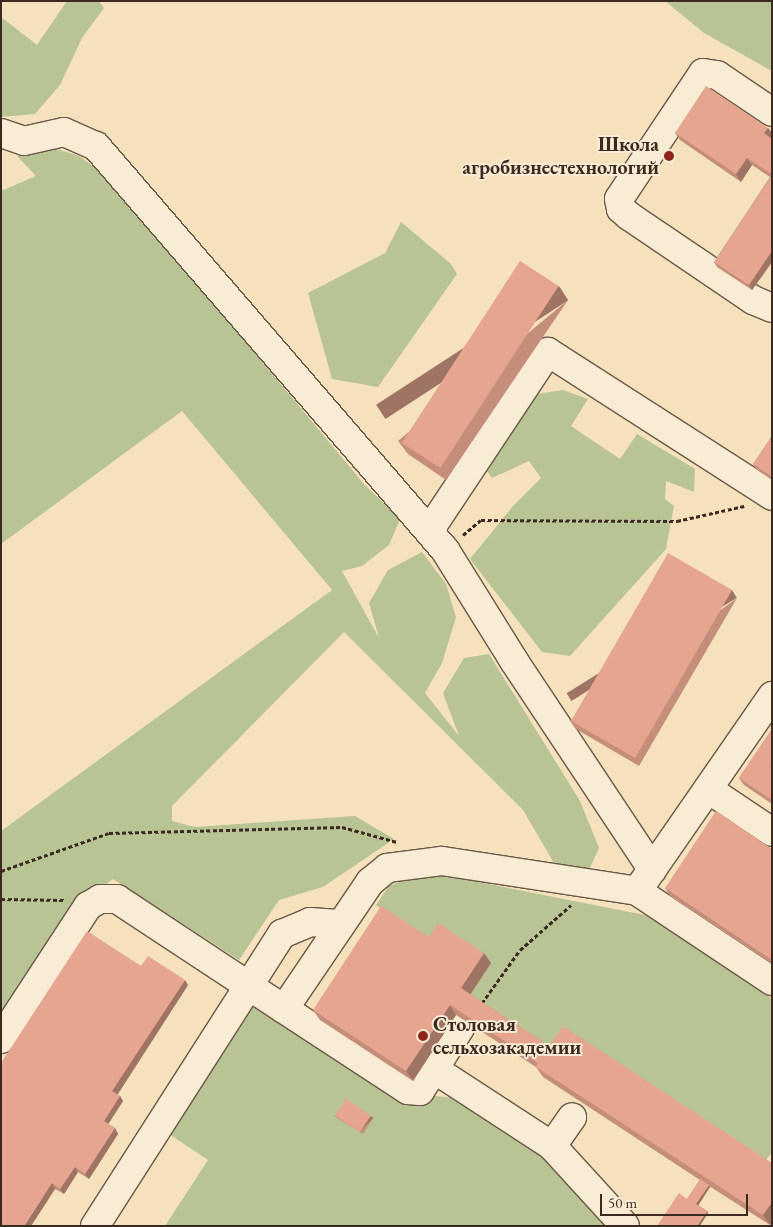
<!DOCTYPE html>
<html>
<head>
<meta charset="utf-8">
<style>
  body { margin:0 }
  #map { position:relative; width:773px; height:1227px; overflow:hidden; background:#f5e2bd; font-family:"EB Garamond",serif }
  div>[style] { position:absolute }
  .green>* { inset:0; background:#b8c493 }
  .path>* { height:3px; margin-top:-1.5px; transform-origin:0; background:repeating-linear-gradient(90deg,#3b2a21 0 4px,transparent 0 6.5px) }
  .roads { filter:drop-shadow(1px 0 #6a5848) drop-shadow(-1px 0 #6a5848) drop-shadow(0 1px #6a5848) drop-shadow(0 -1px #6a5848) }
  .minor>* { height:28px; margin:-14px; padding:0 14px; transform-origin:14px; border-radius:14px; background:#f8ecd4 }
  .wall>* { inset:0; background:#c58e7b }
  .shaded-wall>* { inset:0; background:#a07464; transform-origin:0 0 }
  .building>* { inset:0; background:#e5a58f; transform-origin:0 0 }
  .dots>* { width:14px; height:14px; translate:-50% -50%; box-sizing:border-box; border:2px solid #f8ecd4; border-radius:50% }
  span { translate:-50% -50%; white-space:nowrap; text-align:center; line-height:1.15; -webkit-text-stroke:4px #f8ecd4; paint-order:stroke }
  .poi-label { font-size:20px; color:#3b2a21; font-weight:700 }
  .right { translate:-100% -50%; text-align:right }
  .left { translate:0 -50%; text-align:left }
  .frame { position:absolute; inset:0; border:2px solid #3b2a21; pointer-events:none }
  .scale { position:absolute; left:600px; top:1194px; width:148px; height:22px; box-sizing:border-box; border:2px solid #3b2a21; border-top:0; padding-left:6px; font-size:15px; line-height:18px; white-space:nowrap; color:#3b2a21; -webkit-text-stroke:4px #f8ecd4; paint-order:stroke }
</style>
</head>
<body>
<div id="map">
  <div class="green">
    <i style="clip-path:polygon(67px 1px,99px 1px,104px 8px,82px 38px,60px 85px,35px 114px,1px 117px,1px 17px,37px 45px)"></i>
    <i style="clip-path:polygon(665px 1px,772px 1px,772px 71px,704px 33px)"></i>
    <i style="clip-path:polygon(54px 148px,79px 156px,108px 177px,364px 484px,400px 519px,389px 545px,362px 566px,342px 571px,379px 638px,369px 603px,388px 570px,422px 552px,446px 584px,456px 617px,442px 663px,425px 693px,459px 736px,443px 693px,464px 658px,489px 654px,580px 801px,599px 848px,588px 872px,558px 870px,523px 810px,344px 632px,172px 806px,172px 821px,195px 827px,355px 816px,394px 839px,323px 887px,279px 900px,239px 960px,113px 879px,85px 899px,1px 1030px,1px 831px,332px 590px,182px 411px,1px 544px,1px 191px,36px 176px,17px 156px)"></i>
    <i style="clip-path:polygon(401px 222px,451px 264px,457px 274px,378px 387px,332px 379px,308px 293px,385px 253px)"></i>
    <i style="clip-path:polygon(563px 390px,588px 399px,571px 426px,620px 459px,637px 434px,695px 469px,694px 492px,666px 481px,665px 499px,674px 506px,666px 549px,570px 656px,542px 652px,470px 559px,513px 506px,541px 478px,529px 461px,492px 478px,484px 467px,536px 394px)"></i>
    <i style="clip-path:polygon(419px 874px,468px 880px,650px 916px,772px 999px,772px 1152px,764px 1163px,556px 1056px,468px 998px,436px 947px,376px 905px,389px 886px)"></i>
    <i style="clip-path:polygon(250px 997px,411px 1103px,435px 1096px,457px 1098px,550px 1152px,615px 1226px,165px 1226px,208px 1160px,166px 1132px)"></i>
  </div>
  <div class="path">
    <i style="left:463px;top:535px;width:23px;rotate:-40deg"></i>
    <i style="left:481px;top:520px;width:196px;rotate:0.3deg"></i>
    <i style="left:677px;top:521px;width:69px;rotate:-12.6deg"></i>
    <i style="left:1px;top:871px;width:114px;rotate:-19.4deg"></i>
    <i style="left:109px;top:833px;width:233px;rotate:-1.5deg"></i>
    <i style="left:342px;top:827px;width:57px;rotate:15.3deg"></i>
    <i style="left:1px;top:899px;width:65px;rotate:0.9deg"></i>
    <i style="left:482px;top:1003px;width:65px;rotate:-54.4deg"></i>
    <i style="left:520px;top:950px;width:68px;rotate:-41.4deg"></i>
  </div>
  <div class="roads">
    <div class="minor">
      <i style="left:772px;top:112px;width:66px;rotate:-146.1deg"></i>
      <i style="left:717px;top:75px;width:14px;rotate:-172deg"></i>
      <i style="left:703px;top:73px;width:151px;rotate:123.7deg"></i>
      <i style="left:619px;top:199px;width:10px;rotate:79deg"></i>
      <i style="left:621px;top:209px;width:11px;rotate:41deg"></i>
      <i style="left:629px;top:216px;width:150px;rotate:34.1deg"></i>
      <i style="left:753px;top:300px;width:21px;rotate:23deg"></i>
      <i style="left:1px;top:133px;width:24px;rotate:19deg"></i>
      <i style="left:24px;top:141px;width:41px;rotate:-12.7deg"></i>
      <i style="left:64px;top:132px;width:35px;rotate:24deg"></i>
      <i style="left:96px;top:146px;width:534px;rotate:49.18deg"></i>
      <i style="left:445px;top:550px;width:131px;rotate:58.1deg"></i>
      <i style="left:514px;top:661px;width:250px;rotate:56.4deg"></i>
      <i style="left:429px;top:531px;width:215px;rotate:-56.4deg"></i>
      <i style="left:548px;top:352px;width:266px;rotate:32.7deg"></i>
      <i style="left:708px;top:789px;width:77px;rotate:33.9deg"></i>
      <i style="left:642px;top:884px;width:229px;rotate:-55.3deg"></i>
      <i style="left:284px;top:1009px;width:148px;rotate:33.2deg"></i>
      <i style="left:408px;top:1090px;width:12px;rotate:5deg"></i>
      <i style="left:420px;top:1091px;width:75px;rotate:-57.6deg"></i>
      <i style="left:1px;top:1039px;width:159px;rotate:-56.8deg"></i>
      <i style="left:88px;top:906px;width:14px;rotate:-30deg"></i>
      <i style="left:100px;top:899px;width:17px"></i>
      <i style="left:117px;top:899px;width:200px;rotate:33.4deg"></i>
      <i style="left:284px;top:1009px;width:153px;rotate:-55.9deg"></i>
      <i style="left:370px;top:882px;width:22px;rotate:-39deg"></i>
      <i style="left:387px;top:868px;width:55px;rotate:-7.3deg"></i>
      <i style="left:442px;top:861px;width:197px;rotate:8.7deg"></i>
      <i style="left:637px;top:891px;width:162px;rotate:33.7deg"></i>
      <i style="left:434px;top:1069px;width:141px;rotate:33.1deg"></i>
      <i style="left:552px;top:1146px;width:108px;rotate:47.6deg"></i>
      <i style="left:552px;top:1146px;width:35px;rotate:-55deg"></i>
      <i style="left:95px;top:1226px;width:347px;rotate:-57.4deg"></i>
      <i style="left:282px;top:934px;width:30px;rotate:-23deg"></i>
      <i style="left:310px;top:922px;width:29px;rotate:4deg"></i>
    </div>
  </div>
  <div class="wall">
    <i style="clip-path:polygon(768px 128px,772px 133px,772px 262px,752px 290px,717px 267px,714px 262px,770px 177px,752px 165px,741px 182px,680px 140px,675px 133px)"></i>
    <i style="clip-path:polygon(568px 300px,446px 480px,408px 454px,398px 441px)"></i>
    <i style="clip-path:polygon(772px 436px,772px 480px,756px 469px,753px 464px)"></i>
    <i style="clip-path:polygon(737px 598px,639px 766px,576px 729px,570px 721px)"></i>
    <i style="clip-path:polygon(772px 729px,772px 804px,744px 785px,739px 778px)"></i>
    <i style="clip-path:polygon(772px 849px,772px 964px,670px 896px,665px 888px)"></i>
    <i style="clip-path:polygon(429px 937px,491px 963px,470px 994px,549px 1046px,772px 1163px,772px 1222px,770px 1225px,709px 1186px,710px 1187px,698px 1205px,707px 1211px,708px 1213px,687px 1199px,700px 1180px,543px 1077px,536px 1067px,456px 1015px,413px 1081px,320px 1020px,313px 1010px)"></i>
    <i style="clip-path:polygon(141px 966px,188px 985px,117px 1095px,120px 1096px,123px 1101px,108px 1124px,115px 1128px,118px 1134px,89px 1179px,78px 1172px,64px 1194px,55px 1189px,31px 1226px)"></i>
    <i style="clip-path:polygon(335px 1116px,373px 1118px,363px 1134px,337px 1118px)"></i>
  </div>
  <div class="shaded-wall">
    <i style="clip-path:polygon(768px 128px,772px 133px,772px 138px,769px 141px,764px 133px)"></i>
    <i style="clip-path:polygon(747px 158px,752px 165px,741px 182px,736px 174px)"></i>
    <i style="clip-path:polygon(772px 251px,772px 262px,752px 290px,749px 285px)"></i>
    <i style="left:559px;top:286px;width:17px;height:218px;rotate:57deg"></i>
    <i style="left:732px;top:590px;width:9px;height:195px;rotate:58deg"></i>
    <i style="clip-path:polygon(484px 953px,491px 963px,468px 998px,461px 988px)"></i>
    <i style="clip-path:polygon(185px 980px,188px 985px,116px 1097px,112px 1091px)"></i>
    <i style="clip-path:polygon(450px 1005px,456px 1015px,413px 1081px,406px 1071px)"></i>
    <i style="clip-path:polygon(120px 1096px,123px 1101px,107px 1126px,104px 1121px)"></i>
    <i style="left:371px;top:1116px;width:3px;height:19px;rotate:45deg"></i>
    <i style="clip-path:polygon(115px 1128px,118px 1134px,89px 1179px,85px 1174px)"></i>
    <i style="clip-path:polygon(75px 1167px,78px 1172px,64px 1194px,60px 1189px)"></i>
    <i style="clip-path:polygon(52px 1183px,55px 1189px,31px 1226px,24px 1226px)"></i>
    <i style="clip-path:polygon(709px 1185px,710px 1187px,698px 1206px,696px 1204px)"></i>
    <i style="clip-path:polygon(772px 1202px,772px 1222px,770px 1225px,763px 1215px)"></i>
    <i style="clip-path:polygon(707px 1211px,708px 1213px,700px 1226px,697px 1226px)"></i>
  </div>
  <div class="building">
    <i style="clip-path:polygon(706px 86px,768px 128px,764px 133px,772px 139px,772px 170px,770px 173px,747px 158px,736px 174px,675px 133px)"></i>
    <i style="clip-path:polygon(772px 175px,772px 251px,749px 285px,714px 262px)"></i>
    <i style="left:520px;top:261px;width:46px;height:217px;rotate:33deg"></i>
    <i style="clip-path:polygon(772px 436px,772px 477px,753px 464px)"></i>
    <i style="left:668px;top:553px;width:74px;height:194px;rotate:30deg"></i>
    <i style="clip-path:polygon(772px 729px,772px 765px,770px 767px,772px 769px,772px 800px,739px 778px)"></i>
    <i style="clip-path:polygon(716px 811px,772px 849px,772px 960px,665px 888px)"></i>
    <i style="clip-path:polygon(381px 906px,429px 937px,438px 923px,484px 953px,461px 988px,549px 1046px,563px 1026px,772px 1163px,772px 1202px,763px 1215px,536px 1067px,538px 1063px,450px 1005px,406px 1071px,313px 1010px)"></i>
    <i style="clip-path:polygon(87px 931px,141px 966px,148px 956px,185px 980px,112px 1091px,120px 1096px,104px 1121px,115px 1128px,85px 1174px,75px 1167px,60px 1189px,52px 1183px,24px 1226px,1px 1226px,1px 1063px)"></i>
    <i style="left:346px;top:1099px;width:30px;height:20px;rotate:34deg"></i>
    <i style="clip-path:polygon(700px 1179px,709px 1185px,696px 1204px,707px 1211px,697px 1226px,657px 1226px,679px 1193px,687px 1199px)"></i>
  </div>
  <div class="dots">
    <i style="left:669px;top:156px;background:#8f2418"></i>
    <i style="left:423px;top:1036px;background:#8f2418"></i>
  </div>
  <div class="poi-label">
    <span class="right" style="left:659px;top:156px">Школа<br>агробизнестехнологий</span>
    <span class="left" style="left:433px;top:1036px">Столовая<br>сельхозакадемии</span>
  </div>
  <div class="frame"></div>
  <div class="scale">50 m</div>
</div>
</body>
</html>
